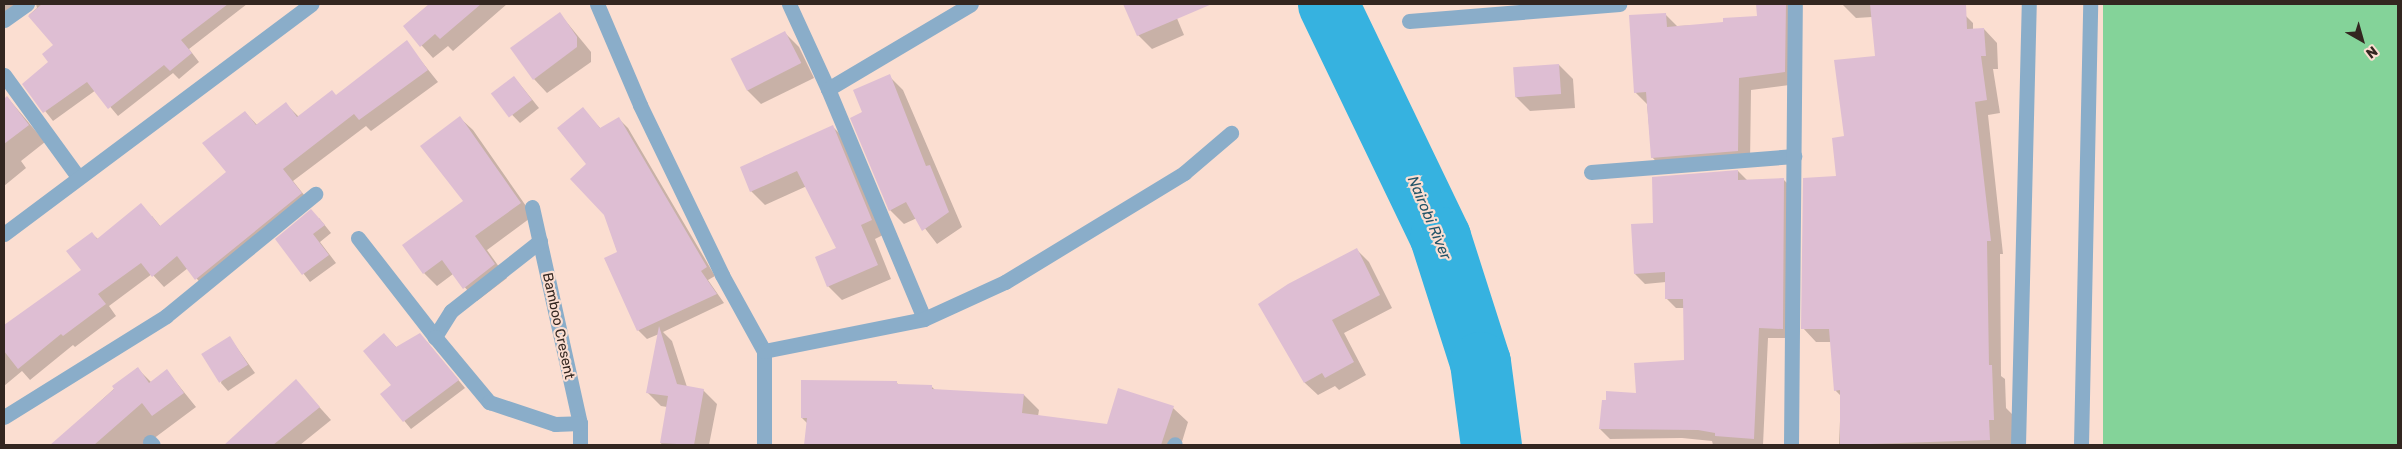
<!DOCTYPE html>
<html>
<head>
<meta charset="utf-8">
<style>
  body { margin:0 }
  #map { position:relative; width:2402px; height:449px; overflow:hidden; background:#fbded1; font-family:Rubik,sans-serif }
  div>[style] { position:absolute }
  .green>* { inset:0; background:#84d399; transform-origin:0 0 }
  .shadow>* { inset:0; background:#0003 }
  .river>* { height:61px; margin:-30.5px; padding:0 30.5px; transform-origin:30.5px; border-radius:30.5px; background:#36b2e0 }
  .building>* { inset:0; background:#debed3; transform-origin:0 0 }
  .minor>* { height:15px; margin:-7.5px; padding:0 7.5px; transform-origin:7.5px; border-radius:7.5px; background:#8aadc9 }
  span { translate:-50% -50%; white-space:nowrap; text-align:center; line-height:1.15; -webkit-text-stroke:4.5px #fbded1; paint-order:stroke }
  .street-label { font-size:14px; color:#332620 }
  .water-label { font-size:15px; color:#245569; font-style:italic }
  .frame { position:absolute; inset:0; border:5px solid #332620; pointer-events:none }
  .north { position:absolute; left:2337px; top:15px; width:50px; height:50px; -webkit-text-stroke:4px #fbded1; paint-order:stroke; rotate:142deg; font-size:14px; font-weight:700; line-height:20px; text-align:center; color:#332620 }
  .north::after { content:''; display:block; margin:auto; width:18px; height:22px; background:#332620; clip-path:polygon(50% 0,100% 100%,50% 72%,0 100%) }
</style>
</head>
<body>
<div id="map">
  <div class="green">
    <i style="left:2103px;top:4px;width:295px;height:441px"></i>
  </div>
  <div class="shadow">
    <i style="clip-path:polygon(4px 4px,33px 4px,4px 18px)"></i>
    <i style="clip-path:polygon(36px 4px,247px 4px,189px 49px,199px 62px,179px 79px,173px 73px,118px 116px,96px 90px,53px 121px,24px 84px,49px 62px,55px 45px,29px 15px,37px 8px)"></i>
    <i style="clip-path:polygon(430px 4px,507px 4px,453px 51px,448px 46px,433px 58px,404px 26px)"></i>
    <i style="clip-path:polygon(1124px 4px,1171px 4px,1184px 35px,1152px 49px,1138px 35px)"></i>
    <i style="clip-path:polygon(1758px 4px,1790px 4px,1797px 84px,1751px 90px,1750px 163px,1664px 170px,1652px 157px,1647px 104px,1635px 92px,1665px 14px,1677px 26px,1725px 24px,1758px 17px)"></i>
    <i style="clip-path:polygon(1842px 4px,1927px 4px,1927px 11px,1959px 9px,1973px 23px,1973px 30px,1984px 29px,1997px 43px,1998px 69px,1993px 69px,2000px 113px,1988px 115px,2003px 254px,2000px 254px,2001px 376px,2005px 379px,2006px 408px,2017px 419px,2017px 445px,1839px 445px,1841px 396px,1835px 390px,1831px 342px,1816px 342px,1803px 328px,1845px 138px,1877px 57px,1872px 17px,1856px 18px)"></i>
    <i style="clip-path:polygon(560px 14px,591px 52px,591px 62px,547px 93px,534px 79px)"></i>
    <i style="clip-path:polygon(785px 33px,799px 47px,814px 78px,761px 104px,747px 90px)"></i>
    <i style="clip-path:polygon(406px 42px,438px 82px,371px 131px,366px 126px,293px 181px,312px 205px,207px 291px,188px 268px,164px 287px,152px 274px,109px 306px,116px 316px,75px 347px,73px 345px,30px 380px,22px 371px,4px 386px,4px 327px,83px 270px,91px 233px,98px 239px,152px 216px,161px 227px,228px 173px,245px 112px,258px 126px,286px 104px,299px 117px,337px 96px)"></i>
    <i style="clip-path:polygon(1559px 65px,1573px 79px,1575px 108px,1530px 111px,1516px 97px)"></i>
    <i style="clip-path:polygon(889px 76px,903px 90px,962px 227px,937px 244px,917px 218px,904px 224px,890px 210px)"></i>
    <i style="clip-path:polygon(514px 77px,539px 108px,520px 123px,492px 94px)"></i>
    <i style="clip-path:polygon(7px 97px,45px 142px,21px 161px,26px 168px,4px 186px,4px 101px)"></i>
    <i style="clip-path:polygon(583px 109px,601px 129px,619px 119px,628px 128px,715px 276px,708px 280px,724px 303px,663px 332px,672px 341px,687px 387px,703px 390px,717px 404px,709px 445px,661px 445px,667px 407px,661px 406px,647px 392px,659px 334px,647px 339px,638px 330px,605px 259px,618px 253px,587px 164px)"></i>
    <i style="clip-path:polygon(460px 118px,473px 130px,533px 216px,487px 250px,507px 278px,477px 301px,453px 274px,437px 286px,424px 273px,465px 201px)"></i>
    <i style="clip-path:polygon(833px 127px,847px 141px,885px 234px,875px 239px,891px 279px,842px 300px,828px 286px,838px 249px,807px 186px,765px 205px,751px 191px)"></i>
    <i style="clip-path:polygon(1738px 171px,1748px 181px,1784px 180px,1793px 189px,1792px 338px,1768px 338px,1763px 445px,1713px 445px,1712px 441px,1682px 438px,1610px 439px,1600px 429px,1637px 394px,1686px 362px,1685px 308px,1676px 308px,1666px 298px,1666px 282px,1645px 284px,1635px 274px,1655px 224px)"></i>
    <i style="clip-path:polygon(319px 218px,331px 233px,320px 242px,336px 263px,310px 282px,277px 239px)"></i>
    <i style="clip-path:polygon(1357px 250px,1369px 262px,1392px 308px,1344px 333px,1366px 375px,1339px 390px,1335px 386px,1318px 395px,1305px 383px,1260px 305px)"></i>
    <i style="clip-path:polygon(384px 334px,397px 348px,427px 342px,465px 388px,411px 429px,382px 394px,393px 385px)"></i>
    <i style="clip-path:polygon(230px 338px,255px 373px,228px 391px,221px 383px)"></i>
    <i style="clip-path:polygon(137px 368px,152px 383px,167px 371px,196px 407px,145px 445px,52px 445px)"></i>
    <i style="clip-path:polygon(296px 381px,331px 420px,300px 445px,226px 445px)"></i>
    <i style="clip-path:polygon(896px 382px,899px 385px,931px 386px,935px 390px,1024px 395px,1039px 410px,1038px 416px,1107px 425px,1173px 408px,1188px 422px,1181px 445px,807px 445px,808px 424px,802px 418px)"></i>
  </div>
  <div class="river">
    <i style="left:1328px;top:4px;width:259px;rotate:64.3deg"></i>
    <i style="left:1440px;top:237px;width:131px;rotate:72.3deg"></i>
    <i style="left:1480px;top:362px;width:84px;rotate:82.5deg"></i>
  </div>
  <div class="building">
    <i style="clip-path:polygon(42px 4px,228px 4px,181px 40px,192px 53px,170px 71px,164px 65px,108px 109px,87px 82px,43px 113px,22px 84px,48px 62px,42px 54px,53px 45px,28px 16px)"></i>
    <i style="clip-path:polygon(429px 4px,481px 4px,440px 39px,435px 34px,420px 47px,403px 26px)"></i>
    <i style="clip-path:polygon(1123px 4px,1212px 4px,1137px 36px)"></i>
    <i style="clip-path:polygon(1756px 4px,1786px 4px,1785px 72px,1739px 78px,1738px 151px,1651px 158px,1646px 92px,1634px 93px,1629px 15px,1666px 13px,1667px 27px,1723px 22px,1723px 18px,1757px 16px)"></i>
    <i style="clip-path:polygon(1870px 4px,1966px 4px,1967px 29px,1984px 28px,1986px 56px,1981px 56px,1987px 100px,1975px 102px,1991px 241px,1987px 241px,1989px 365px,1992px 365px,1994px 420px,1989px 420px,1990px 440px,1840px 445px,1840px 390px,1834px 391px,1829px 329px,1801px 329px,1803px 178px,1836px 176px,1832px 138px,1844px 136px,1834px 60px,1875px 56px)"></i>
    <i style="clip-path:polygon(560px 12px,577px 37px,577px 47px,533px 80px,510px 48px)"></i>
    <i style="left:785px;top:31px;width:36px;height:61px;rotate:63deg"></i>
    <i style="clip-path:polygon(407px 40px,428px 70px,359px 120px,354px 114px,283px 169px,302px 193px,195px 280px,177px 256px,152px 277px,141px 263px,98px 294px,106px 304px,63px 336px,61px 334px,18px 369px,4px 351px,4px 325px,81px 270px,66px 251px,92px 232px,97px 239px,141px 203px,160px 226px,226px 172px,202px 143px,245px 111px,256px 125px,286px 102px,297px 117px,332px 90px,336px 95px)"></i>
    <i style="left:1559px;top:64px;width:30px;height:46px;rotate:86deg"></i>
    <i style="clip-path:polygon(890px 74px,926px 166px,930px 165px,949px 212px,922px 231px,906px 202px,889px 211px,850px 118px,862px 112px,853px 90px)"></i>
    <i style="left:514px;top:76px;width:30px;height:29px;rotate:53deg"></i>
    <i style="clip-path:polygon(7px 96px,29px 125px,4px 144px,4px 99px)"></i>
    <i style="clip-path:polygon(583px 107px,600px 128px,619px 117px,707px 267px,701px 271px,717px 294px,637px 331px,604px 258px,617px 252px,604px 215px,570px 179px,586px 164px,557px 128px)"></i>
    <i style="clip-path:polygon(460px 116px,521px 203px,475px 236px,495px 264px,463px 289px,442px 260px,423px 274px,402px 245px,463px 201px,420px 146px)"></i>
    <i style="clip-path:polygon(833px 125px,872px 220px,861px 225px,878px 265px,827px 287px,815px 257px,836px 248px,797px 171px,750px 192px,740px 167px)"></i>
    <i style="clip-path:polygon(1738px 170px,1738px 180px,1784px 178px,1783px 329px,1759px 328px,1754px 439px,1715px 436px,1715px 433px,1698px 430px,1599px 429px,1602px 400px,1606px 400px,1606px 391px,1636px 393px,1634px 363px,1684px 360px,1683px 299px,1665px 299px,1665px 272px,1634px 274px,1631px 224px,1653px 223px,1652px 177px)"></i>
    <i style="clip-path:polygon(311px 209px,325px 225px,313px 234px,329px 255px,302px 275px,275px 239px)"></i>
    <i style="clip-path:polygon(1357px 248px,1380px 295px,1332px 320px,1354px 362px,1325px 378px,1322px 373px,1304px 383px,1258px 304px,1288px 284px)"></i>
    <i style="clip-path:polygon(659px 326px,677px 384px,704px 389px,694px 445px,660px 443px,668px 396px,646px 393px)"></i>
    <i style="clip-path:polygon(384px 333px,396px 347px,420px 333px,459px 380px,403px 422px,380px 394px,391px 385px,363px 351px)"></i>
    <i style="left:230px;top:336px;width:34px;height:34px;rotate:58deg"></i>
    <i style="clip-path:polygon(138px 367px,149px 383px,167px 369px,184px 393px,152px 416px,142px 403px,94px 445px,50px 445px,114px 389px,112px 386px)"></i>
    <i style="clip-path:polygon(296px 379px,320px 407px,273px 445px,224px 445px)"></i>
    <i style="clip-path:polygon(801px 380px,897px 381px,897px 384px,932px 385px,932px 389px,1024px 394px,1022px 413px,1107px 424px,1118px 388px,1174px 406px,1161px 445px,804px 445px,807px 418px,801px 418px)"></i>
  </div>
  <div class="minor">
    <i style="left:597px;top:4px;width:110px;rotate:66.9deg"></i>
    <i style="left:640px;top:105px;width:189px;rotate:64.2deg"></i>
    <i style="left:722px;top:275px;width:87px;rotate:61.1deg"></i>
    <i style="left:764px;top:351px;width:94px;rotate:90deg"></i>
    <i style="left:789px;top:4px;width:94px;rotate:65.4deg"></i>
    <i style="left:828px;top:89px;width:249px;rotate:67.3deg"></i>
    <i style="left:4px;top:20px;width:28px;rotate:-35deg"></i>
    <i style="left:1409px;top:21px;width:211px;rotate:-4.6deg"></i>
    <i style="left:4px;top:75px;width:126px;rotate:54deg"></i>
    <i style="left:828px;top:89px;width:166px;rotate:-30.7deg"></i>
    <i style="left:1591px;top:172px;width:204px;rotate:-4.5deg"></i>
    <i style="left:532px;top:207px;width:221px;rotate:77.5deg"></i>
    <i style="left:580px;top:423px;width:22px;rotate:90deg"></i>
    <i style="left:4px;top:234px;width:384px;rotate:-36.8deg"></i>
    <i style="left:358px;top:238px;width:125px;rotate:52.1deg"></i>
    <i style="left:540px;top:241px;width:113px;rotate:141.8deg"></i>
    <i style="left:451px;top:311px;width:31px;rotate:122deg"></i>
    <i style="left:435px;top:337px;width:85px;rotate:50.3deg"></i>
    <i style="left:489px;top:402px;width:70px;rotate:18.4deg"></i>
    <i style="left:555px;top:424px;width:25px;rotate:-2deg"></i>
    <i style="left:764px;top:351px;width:163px;rotate:-11.3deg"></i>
    <i style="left:924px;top:319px;width:89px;rotate:-24.6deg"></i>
    <i style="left:1005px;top:282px;width:210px;rotate:-31.3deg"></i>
    <i style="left:1184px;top:173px;width:62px;rotate:-40.4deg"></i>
    <i style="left:4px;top:417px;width:191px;rotate:-31.9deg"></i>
    <i style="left:166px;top:316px;width:193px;rotate:-39.3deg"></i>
    <i style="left:150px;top:442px;width:4px;rotate:45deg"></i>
    <i style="left:1174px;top:445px;width:1px;rotate:-45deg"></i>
    <i style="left:1791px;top:445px;width:441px;rotate:-89.5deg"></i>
    <i style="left:2018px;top:445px;width:441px;rotate:-88.6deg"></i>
    <i style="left:2081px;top:445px;width:441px;rotate:-88.8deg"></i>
  </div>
  <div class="street-label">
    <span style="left:558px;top:326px;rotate:78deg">Bamboo Cresent</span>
  </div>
  <div class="water-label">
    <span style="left:1429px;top:218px;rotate:67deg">Nairobi River</span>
  </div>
  <div class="frame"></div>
  <div class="north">N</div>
</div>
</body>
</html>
